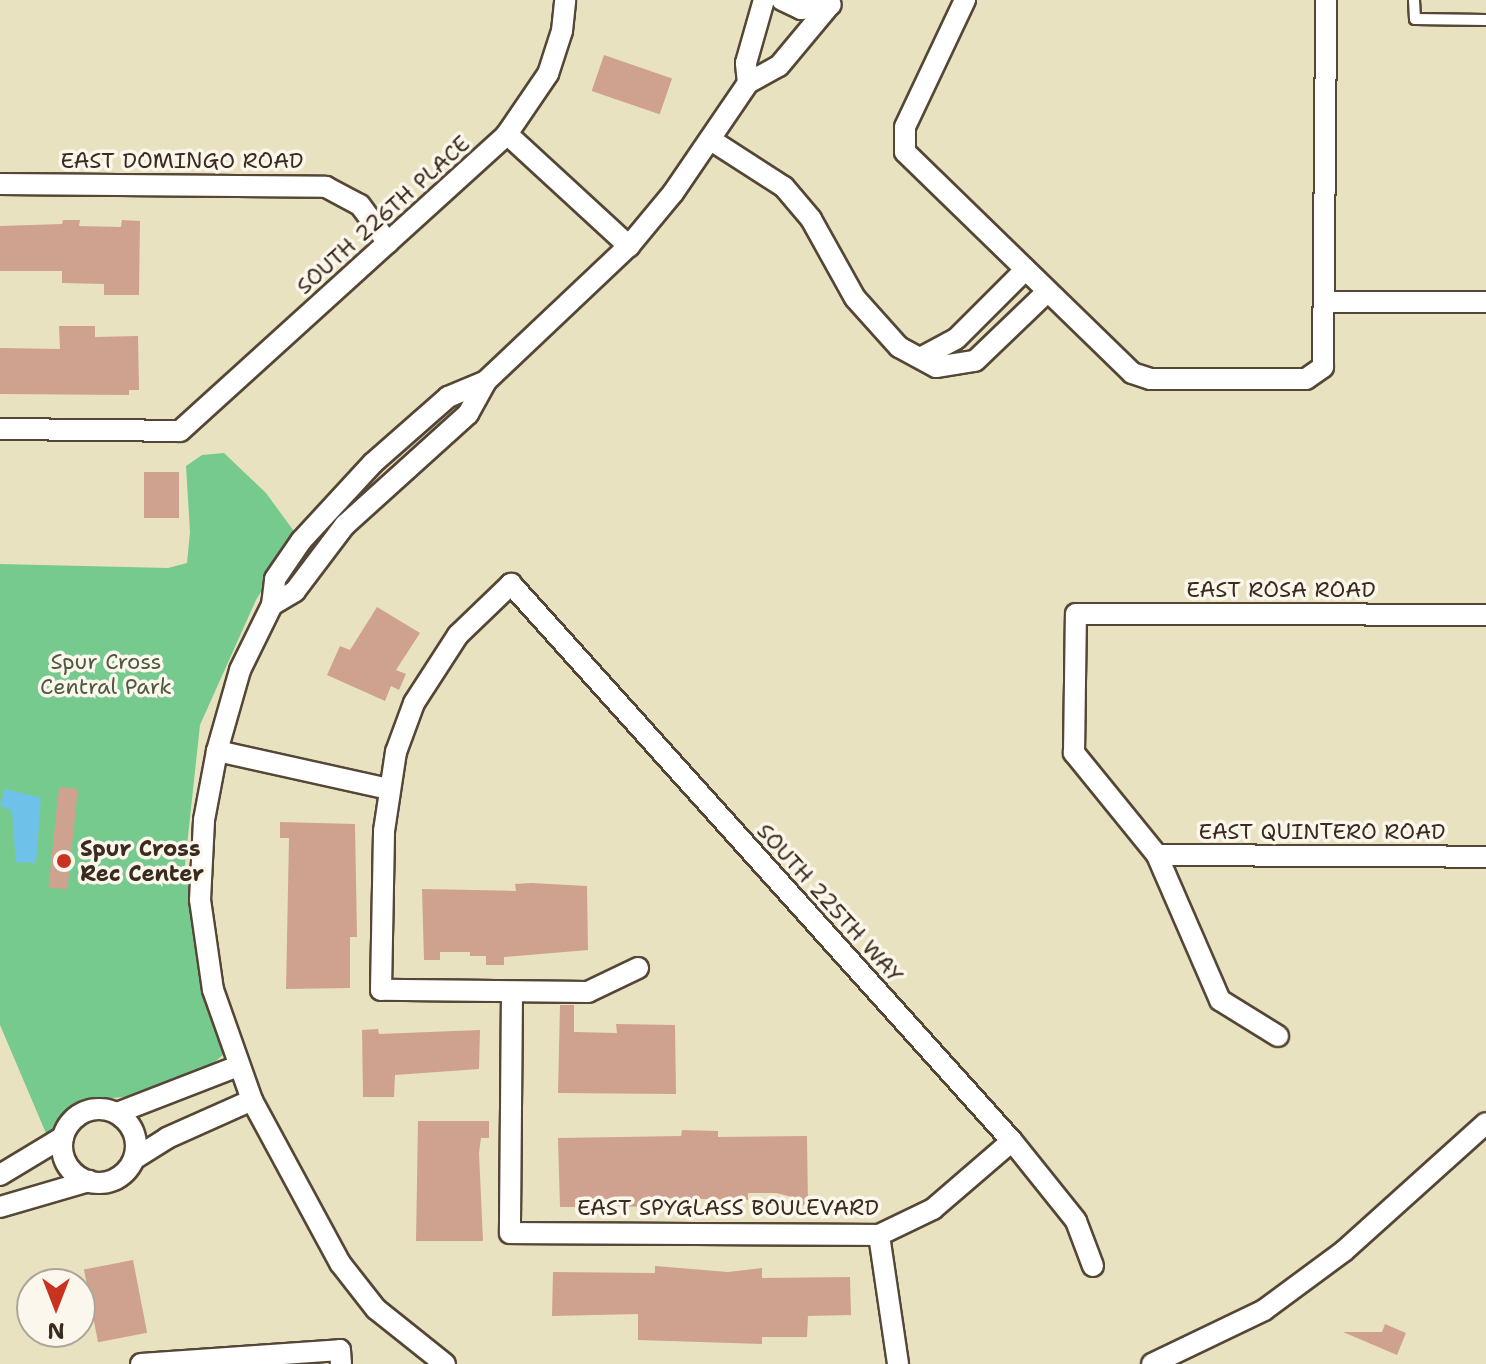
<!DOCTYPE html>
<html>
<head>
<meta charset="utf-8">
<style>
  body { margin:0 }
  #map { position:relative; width:1486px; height:1364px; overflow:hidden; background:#e9e2c0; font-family:"Shantell Sans",sans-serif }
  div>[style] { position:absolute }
  .green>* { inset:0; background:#76ca8e }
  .water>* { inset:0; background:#6ec2ea }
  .building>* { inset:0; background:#cea28e; transform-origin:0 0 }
  .roads { filter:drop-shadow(2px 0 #554636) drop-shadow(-2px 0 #554636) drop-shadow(0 2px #554636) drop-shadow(0 -2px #554636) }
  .lane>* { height:10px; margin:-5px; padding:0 5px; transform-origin:5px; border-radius:5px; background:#fff }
  .street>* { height:20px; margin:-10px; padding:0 10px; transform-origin:10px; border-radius:10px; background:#fff }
  .street>.ring { margin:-10px; padding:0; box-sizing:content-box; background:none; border:20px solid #fff; border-radius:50% }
  .dots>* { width:22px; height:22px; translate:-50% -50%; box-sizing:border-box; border:4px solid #fbf7ec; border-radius:50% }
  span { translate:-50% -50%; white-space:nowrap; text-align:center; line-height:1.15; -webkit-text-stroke:7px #fbf7ec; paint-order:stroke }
  .street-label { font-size:22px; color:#3b2a1e }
  .park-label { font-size:22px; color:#4d5a40 }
  .poi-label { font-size:22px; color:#3b2a1e; font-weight:700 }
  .left { translate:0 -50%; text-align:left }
  .north { position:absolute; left:16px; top:1268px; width:80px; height:80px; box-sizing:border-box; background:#fbf7ec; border:2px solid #aea59a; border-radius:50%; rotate:180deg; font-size:22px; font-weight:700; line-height:32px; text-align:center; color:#3b2a1e }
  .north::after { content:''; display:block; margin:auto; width:28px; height:36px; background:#c8321e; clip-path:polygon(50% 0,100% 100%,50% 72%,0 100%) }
</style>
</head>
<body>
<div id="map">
  <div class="green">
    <i style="clip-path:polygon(224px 453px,266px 493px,296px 534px,256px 600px,200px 725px,185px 864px,201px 971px,224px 1054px,201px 1074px,160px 1093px,104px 1099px,77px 1111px,48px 1138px,0 1025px,0 564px,168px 568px,187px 563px,190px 532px,186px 466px,202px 455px)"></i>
  </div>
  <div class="water">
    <i style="clip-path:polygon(5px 789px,41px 798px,36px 863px,16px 862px,12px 811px,0 805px)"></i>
  </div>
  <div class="building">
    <i style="left:604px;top:55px;width:72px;height:38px;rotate:19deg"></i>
    <i style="clip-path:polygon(63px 220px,80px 220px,79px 226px,121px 227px,122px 220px,140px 221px,139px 295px,104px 295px,104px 284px,62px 283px,62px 271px,0 271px,0 226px,62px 224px)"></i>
    <i style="clip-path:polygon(59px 326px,95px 326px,95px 337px,138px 336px,139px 390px,129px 390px,129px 395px,0 394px,0 348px,60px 349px)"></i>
    <i style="left:144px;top:472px;width:35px;height:46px"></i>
    <i style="clip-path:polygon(377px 607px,420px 633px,396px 670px,406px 674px,399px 690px,391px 686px,385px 701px,327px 675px,340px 646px,350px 650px)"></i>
    <i style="left:59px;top:787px;width:19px;height:101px;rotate:6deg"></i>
    <i style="clip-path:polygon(280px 822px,355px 824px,357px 937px,350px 937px,350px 988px,286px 989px,289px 838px,280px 838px)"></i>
    <i style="clip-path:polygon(531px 883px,587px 886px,588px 950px,504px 957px,504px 965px,486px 965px,486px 956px,470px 956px,470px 952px,440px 952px,440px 960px,424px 960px,422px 889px,516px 891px,515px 884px)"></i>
    <i style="clip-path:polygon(560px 1005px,574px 1005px,574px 1032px,617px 1033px,616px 1024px,675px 1025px,676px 1094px,558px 1093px)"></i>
    <i style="clip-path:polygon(378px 1029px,379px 1034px,480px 1030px,479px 1069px,395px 1075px,394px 1097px,363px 1097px,362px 1030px)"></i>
    <i style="clip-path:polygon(418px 1121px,489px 1121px,489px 1138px,481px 1138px,479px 1153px,483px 1241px,416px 1241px)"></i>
    <i style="clip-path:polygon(682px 1130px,718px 1131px,718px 1137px,807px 1136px,808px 1205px,792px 1206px,792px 1197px,776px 1193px,748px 1193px,748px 1200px,660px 1198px,660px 1206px,645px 1207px,618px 1206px,618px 1199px,575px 1199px,575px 1207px,560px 1207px,558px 1138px,681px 1136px)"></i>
    <i style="left:133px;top:1260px;width:74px;height:50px;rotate:79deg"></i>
    <i style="clip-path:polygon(655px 1266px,728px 1272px,762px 1268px,762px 1278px,850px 1277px,851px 1315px,808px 1316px,807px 1337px,762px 1337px,762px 1344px,638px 1340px,638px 1314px,552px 1316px,553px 1272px,655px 1273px)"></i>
    <i style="clip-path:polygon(1385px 1324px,1406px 1333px,1397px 1355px,1343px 1332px,1382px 1332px)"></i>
  </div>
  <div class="roads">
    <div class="lane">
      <i style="left:1414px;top:0;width:19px;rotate:87deg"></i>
      <i style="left:1415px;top:19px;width:71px;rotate:0.8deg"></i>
    </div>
    <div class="street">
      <i style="left:782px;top:0;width:21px;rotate:25deg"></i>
      <i style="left:801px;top:9px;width:30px;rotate:-8deg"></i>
      <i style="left:965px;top:0;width:140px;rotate:115.3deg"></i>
      <i style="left:905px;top:127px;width:25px;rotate:90deg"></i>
      <i style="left:905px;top:152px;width:317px;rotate:44.2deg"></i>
      <i style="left:1132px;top:373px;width:19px;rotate:18deg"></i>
      <i style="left:1150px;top:379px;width:156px"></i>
      <i style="left:1306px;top:379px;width:21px;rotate:-35deg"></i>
      <i style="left:1323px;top:367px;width:367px;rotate:-89.5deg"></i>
      <i style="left:748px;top:83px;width:20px;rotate:-96deg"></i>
      <i style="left:746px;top:63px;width:66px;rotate:-74.1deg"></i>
      <i style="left:507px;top:134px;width:166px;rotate:42.6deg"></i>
      <i style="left:711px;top:140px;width:87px;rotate:32.8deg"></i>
      <i style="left:784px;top:187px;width:42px;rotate:49.8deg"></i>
      <i style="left:811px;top:219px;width:90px;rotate:60.9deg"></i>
      <i style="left:855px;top:298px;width:66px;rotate:48.1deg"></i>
      <i style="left:899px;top:347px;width:42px;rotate:28.4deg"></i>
      <i style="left:936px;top:367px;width:39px;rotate:-9deg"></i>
      <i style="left:975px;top:361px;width:100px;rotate:-43.8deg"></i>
      <i style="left:0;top:184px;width:326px;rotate:0.5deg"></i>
      <i style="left:326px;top:187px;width:38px;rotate:28deg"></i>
      <i style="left:360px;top:205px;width:47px;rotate:53.6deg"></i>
      <i style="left:1324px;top:302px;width:162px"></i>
      <i style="left:922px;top:357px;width:38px;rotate:-28deg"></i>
      <i style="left:956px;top:339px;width:98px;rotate:-45deg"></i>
      <i style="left:0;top:429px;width:180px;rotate:0.6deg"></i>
      <i style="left:180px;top:431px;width:442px;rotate:-42.2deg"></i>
      <i style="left:507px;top:134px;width:73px;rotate:-55.7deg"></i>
      <i style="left:548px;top:74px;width:45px;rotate:-72deg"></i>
      <i style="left:562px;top:31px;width:31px;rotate:-84deg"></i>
      <i style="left:272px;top:605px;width:27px;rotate:-31deg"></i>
      <i style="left:295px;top:591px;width:83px;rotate:-52.9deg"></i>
      <i style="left:345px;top:525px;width:166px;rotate:-42.1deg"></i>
      <i style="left:468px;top:414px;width:38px;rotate:-61deg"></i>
      <i style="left:486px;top:381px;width:197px;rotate:-43.4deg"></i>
      <i style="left:629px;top:246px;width:69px;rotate:-50.3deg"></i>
      <i style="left:673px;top:193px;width:133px;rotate:-55.7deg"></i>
      <i style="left:748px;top:83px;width:35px;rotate:-29deg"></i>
      <i style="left:779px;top:66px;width:78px;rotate:-50.2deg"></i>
      <i style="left:217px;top:751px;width:175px;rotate:12.5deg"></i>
      <i style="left:1157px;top:855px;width:329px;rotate:0.3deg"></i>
      <i style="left:638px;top:968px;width:55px;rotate:154.4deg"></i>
      <i style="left:588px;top:992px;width:207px;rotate:-179.4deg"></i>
      <i style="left:381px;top:990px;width:159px;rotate:-88.9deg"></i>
      <i style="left:384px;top:831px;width:80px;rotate:-81.4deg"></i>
      <i style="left:396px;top:752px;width:52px;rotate:-69.8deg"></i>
      <i style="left:414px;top:703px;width:81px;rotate:-57.1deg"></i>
      <i style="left:458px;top:635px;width:74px;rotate:-43.9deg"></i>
      <i style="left:511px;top:584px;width:749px;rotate:48.03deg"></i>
      <i style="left:1012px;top:1141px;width:102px;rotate:51.3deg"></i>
      <i style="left:1076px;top:1221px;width:48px;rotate:69.3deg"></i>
      <i style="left:512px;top:993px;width:240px;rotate:90.5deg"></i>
      <i style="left:510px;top:1233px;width:369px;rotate:0.3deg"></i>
      <i style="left:879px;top:1235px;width:60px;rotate:-25.7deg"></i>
      <i style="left:933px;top:1209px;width:104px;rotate:-40.7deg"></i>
      <i style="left:1278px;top:1036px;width:68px;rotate:-148.2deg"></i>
      <i style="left:1220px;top:1000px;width:158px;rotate:-113.5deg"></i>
      <i style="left:1157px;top:855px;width:132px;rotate:-129.1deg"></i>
      <i style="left:1074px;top:753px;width:139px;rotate:-89.2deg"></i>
      <i style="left:1076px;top:614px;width:410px;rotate:0.1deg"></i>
      <i class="ring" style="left:62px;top:1109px;width:54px;height:54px"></i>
      <i style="left:117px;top:1113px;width:130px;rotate:-21.2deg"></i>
      <i style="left:134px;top:1159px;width:39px;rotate:-32deg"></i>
      <i style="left:167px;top:1138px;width:93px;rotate:-24.1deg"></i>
      <i style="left:0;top:1175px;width:74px;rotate:-31.1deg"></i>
      <i style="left:0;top:1207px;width:93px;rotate:-16.3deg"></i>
      <i style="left:879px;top:1235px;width:130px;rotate:81.6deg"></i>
      <i style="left:141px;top:1364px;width:199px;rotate:-4deg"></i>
      <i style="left:340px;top:1350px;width:14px;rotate:86deg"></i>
      <i style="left:445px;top:1364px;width:88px;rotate:-141.4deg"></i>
      <i style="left:376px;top:1309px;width:58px;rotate:-128deg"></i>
      <i style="left:340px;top:1263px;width:185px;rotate:-118.4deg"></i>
      <i style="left:252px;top:1100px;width:117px;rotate:-109.5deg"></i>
      <i style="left:213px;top:990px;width:91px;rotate:-98.2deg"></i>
      <i style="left:200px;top:900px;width:80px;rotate:-87.1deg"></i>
      <i style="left:204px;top:820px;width:70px;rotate:-79.3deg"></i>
      <i style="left:217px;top:751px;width:84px;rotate:-74.1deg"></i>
      <i style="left:240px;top:670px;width:72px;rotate:-63.8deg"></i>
      <i style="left:272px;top:605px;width:26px;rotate:-83deg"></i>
      <i style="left:275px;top:579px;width:46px;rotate:-55.6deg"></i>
      <i style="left:301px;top:541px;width:106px;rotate:-47.3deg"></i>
      <i style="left:373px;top:463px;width:100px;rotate:-41.3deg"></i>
      <i style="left:448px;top:397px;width:41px;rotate:-22.8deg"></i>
      <i style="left:1152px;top:1364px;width:124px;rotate:-25.7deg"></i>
      <i style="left:1264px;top:1310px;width:99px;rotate:-36.4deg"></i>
      <i style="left:1344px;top:1251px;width:191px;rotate:-42deg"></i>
    </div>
  </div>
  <div class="dots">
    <i style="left:64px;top:861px;background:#c8321e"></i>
  </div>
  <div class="street-label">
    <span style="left:182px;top:161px">EAST DOMINGO ROAD</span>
    <span style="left:383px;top:215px;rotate:-42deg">SOUTH 226TH PLACE</span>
    <span style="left:1281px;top:590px">EAST ROSA ROAD</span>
    <span style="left:1322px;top:832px">EAST QUINTERO ROAD</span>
    <span style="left:830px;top:903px;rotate:48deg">SOUTH 225TH WAY</span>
    <span style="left:728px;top:1208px">EAST SPYGLASS BOULEVARD</span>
  </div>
  <div class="park-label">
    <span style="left:106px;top:674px">Spur Cross<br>Central Park</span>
  </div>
  <div class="poi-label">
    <span class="left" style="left:80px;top:861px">Spur Cross<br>Rec Center</span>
  </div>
  <div class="north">N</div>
</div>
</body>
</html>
